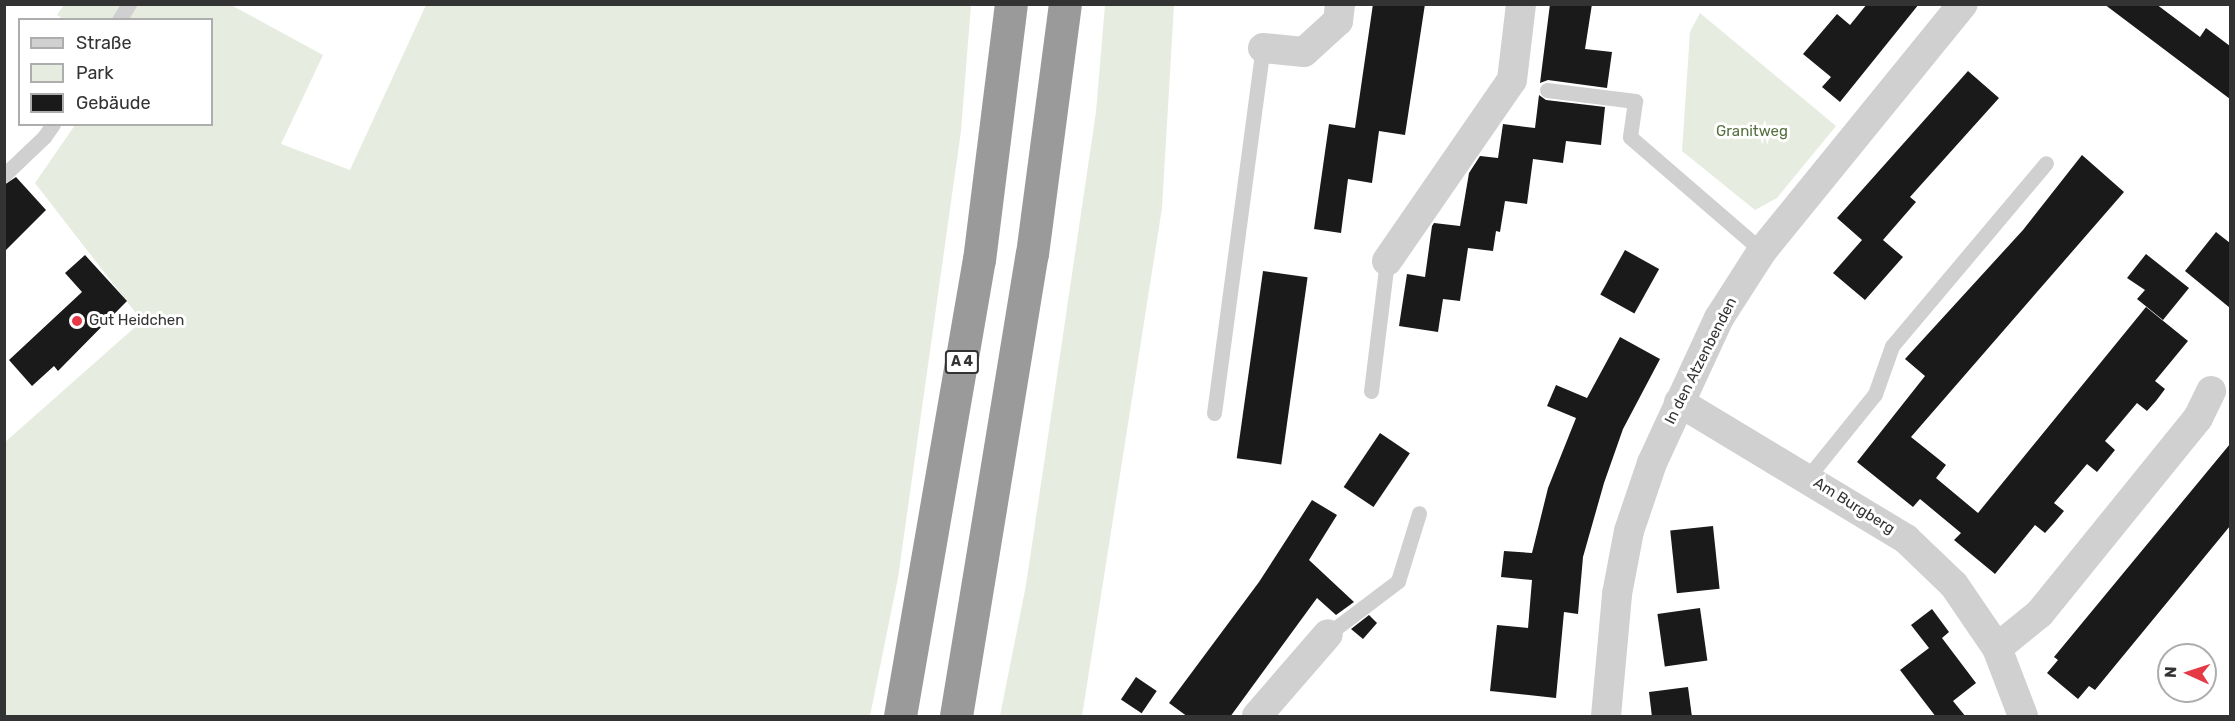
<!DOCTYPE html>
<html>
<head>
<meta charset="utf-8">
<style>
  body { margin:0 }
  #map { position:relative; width:2235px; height:721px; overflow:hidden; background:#fff; font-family:Rubik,sans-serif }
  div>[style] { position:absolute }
  .green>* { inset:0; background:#e6ecdf }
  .building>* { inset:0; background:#1a1a1a; transform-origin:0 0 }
  .service>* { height:15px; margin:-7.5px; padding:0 7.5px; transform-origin:7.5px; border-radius:7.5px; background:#d0d0d0 }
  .minor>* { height:30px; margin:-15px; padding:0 15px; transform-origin:15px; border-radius:15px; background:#d0d0d0 }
  .motorway>* { height:33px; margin:-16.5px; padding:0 16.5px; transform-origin:16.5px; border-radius:16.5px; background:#9a9a9a }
  .dots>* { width:16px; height:16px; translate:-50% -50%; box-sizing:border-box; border:3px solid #fff; border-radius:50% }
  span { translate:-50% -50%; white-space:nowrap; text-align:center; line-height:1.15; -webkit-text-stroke:6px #fff; paint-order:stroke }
  .shield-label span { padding:2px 4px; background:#fff; border:2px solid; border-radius:4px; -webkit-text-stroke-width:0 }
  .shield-label { font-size:14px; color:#333; font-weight:700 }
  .park-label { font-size:15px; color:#56703f }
  .poi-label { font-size:15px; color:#333 }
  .left { translate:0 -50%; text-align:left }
  .street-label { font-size:15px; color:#333 }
  .frame { position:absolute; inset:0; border:6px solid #333; pointer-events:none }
  .legend { position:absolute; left:18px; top:18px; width:195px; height:108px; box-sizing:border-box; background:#fff; border:2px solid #adadad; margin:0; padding:8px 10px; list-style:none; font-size:18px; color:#333 }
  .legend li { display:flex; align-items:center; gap:12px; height:30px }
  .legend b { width:30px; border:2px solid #adadad }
  .north { position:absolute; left:2157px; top:643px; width:60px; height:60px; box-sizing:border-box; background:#fff; border:2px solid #adadad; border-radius:50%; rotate:273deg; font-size:16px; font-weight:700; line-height:24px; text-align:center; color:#333 }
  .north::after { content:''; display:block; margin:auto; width:21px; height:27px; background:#e63946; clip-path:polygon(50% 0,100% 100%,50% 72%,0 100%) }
</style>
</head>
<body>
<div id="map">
  <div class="green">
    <i style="clip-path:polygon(64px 5px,231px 5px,323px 55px,281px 144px,350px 170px,426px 5px,971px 5px,961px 131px,898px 578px,870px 716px,5px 716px,4px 443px,142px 321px,35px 183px,75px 125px,212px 124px,212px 20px,63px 19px,57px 15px)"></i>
    <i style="clip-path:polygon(1105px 5px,1174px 5px,1162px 208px,1082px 716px,1000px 716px,1026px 585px,1096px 112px)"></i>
    <i style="clip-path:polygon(1700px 13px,1836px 126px,1777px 198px,1755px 210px,1682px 151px,1690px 32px)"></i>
  </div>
  <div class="building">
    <i style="clip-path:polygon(1373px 4px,1425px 4px,1405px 135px,1379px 131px,1372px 183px,1348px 179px,1341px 233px,1314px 229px,1329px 124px,1355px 128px)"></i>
    <i style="clip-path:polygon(1550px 4px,1592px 4px,1585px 49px,1612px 52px,1607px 88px,1548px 80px,1540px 83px)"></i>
    <i style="clip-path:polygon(1867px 4px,1919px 4px,1840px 102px,1822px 87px,1831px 77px,1803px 54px,1837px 14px,1850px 25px)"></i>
    <i style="clip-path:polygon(2104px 4px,2156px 4px,2200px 37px,2206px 28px,2230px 46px,2230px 99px)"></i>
    <i style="clip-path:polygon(1968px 71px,1999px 98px,1910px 197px,1916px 202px,1883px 240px,1903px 257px,1865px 300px,1833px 273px,1862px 240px,1837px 218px)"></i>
    <i style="clip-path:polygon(1539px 95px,1546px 100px,1605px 107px,1601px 145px,1566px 141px,1563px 163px,1533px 159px,1527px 204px,1505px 201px,1500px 232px,1496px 231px,1493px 251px,1468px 248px,1460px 301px,1443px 299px,1438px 332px,1399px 326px,1407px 274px,1425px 277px,1432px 226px,1434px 223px,1460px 226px,1469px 173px,1480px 156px,1498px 158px,1503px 124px,1535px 128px)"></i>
    <i style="clip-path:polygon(2082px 155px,2124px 192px,1911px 437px,1946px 465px,1936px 478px,1978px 513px,2146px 307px,2188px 341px,2155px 381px,2165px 389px,2156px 401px,2147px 411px,2137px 403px,2105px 441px,2115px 450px,2097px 472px,2087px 464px,2054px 503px,2064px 511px,2054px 523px,2045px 533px,2035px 525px,1995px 574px,1954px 540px,1961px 533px,1920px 499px,1913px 507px,1857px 462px,1925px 376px,1905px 359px,2023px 230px)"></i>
    <i style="clip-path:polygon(16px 177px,46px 210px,4px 252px,4px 185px)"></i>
    <i style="clip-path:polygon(2216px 232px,2230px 243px,2230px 308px,2185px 271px)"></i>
    <i style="left:1625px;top:250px;width:39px;height:51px;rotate:29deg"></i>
    <i style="clip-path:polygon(2146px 254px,2189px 288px,2163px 320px,2137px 299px,2145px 290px,2127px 278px)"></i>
    <i style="clip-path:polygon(85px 255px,127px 301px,58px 371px,54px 366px,32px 386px,9px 360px,82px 292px,65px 273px)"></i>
    <i style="left:1263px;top:271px;width:45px;height:189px;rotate:8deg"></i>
    <i style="clip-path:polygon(1620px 337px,1660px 359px,1623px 429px,1604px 483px,1583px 557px,1578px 614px,1564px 612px,1556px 698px,1490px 691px,1497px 625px,1528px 628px,1532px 580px,1501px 577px,1504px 551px,1532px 553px,1548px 488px,1576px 418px,1547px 406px,1556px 385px,1587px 398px)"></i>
    <i style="left:1380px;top:433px;width:36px;height:65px;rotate:34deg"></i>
    <i style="clip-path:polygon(2230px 444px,2230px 526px,2095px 690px,2089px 686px,2078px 699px,2047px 673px,2058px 660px,2054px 657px)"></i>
    <i style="clip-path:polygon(1312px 500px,1337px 515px,1309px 560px,1354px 602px,1336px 615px,1317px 598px,1230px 717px,1188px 717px,1169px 703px,1259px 582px)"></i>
    <i style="left:1713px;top:526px;width:63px;height:43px;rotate:84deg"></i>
    <i style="left:1700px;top:608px;width:53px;height:43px;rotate:82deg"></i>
    <i style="clip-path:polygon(1932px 609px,1949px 632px,1942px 638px,1976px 683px,1953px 701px,1966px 717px,1936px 717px,1900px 670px,1929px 648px,1911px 625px)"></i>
    <i style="clip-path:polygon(1369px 615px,1377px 623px,1363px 639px,1351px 629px)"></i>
    <i style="left:1136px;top:677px;width:25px;height:27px;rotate:34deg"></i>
    <i style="clip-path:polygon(1688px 687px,1692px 717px,1652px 717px,1649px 692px)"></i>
  </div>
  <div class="service">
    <i style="left:119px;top:20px;width:19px;rotate:-58deg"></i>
    <i style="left:1547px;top:90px;width:89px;rotate:7.1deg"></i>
    <i style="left:1635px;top:101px;width:36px;rotate:98deg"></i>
    <i style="left:1630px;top:137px;width:174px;rotate:40.8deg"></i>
    <i style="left:4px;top:175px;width:55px;rotate:-43.5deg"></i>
    <i style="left:44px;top:137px;width:16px;rotate:-55deg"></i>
    <i style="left:1371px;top:391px;width:131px;rotate:-83deg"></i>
    <i style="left:1214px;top:413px;width:368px;rotate:-82.4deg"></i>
    <i style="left:1808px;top:477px;width:107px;rotate:-51.1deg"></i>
    <i style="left:1875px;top:394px;width:51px;rotate:-70.5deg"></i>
    <i style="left:1892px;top:346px;width:239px;rotate:-49.9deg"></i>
    <i style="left:1328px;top:634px;width:88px;rotate:-37.1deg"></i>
    <i style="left:1398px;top:581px;width:71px;rotate:-72.8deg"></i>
  </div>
  <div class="minor">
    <i style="left:1263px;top:48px;width:41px;rotate:5.6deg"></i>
    <i style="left:1304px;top:52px;width:46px;rotate:-42.4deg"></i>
    <i style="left:1338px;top:21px;width:17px;rotate:-83deg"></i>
    <i style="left:1387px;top:261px;width:220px;rotate:-55.4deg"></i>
    <i style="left:1512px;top:80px;width:77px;rotate:-83.2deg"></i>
    <i style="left:1679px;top:402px;width:265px;rotate:31.1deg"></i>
    <i style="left:1906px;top:539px;width:66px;rotate:43.8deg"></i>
    <i style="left:1954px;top:585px;width:76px;rotate:55.7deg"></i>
    <i style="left:1997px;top:648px;width:73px;rotate:69.1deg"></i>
    <i style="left:1997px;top:648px;width:55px;rotate:-39.1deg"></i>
    <i style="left:2040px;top:613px;width:251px;rotate:-51deg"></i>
    <i style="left:2198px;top:418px;width:30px;rotate:-64deg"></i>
    <i style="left:1257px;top:716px;width:108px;rotate:-49.1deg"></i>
    <i style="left:1606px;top:716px;width:122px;rotate:-84.8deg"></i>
    <i style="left:1617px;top:594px;width:64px;rotate:-79.2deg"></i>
    <i style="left:1629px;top:531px;width:72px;rotate:-71.3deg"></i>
    <i style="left:1652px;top:463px;width:160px;rotate:-65.2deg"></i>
    <i style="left:1719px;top:318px;width:80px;rotate:-57.3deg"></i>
    <i style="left:1762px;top:251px;width:318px;rotate:-50.9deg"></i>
  </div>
  <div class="motorway">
    <i style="left:900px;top:716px;width:463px;rotate:-80.2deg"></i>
    <i style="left:979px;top:260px;width:258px;rotate:-82.9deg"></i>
    <i style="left:956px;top:716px;width:468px;rotate:-80.7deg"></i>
    <i style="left:1032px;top:254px;width:252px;rotate:-82.5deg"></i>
  </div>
  <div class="dots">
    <i style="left:77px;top:321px;background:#e63946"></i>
  </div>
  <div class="shield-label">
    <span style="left:962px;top:362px">A 4</span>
  </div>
  <div class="park-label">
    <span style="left:1752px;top:132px">Granitweg</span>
  </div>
  <div class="poi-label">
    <span class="left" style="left:89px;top:321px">Gut Heidchen</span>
  </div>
  <div class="street-label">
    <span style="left:1701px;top:361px;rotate:-63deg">In den Atzenbenden</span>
    <span style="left:1854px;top:506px;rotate:32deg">Am Burgberg</span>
  </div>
  <div class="frame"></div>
  <ul class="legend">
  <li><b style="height:8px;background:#d0d0d0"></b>Straße</li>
  <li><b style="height:16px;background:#e6ecdf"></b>Park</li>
  <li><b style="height:16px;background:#1a1a1a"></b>Gebäude</li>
  </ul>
  <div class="north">N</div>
</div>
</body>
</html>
